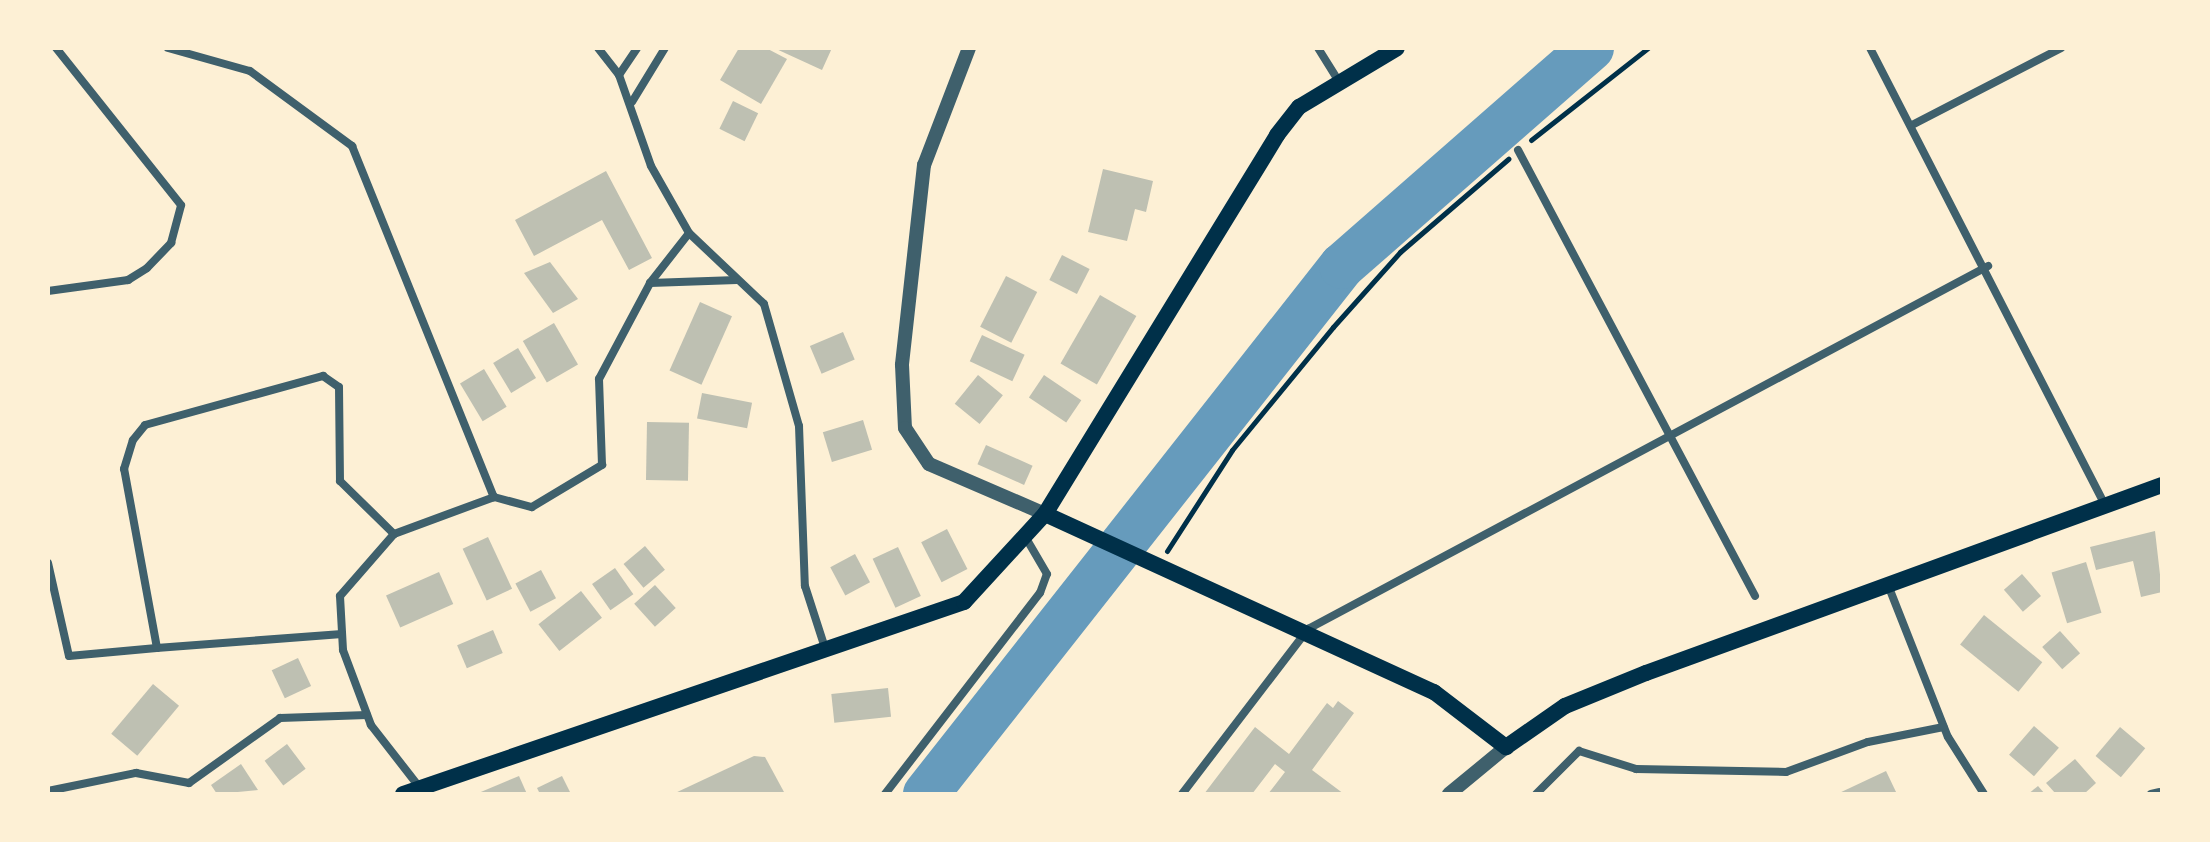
<!DOCTYPE html>
<html>
<head>
<meta charset="utf-8">
<style>
  body { margin:0 }
  #map { position:relative; width:2210px; height:842px; overflow:hidden; background:#fdf0d5; font-family:Poppins,sans-serif }
  div>[style] { position:absolute }
  .river>* { height:46px; margin:-23px; padding:0 23px; transform-origin:23px; border-radius:23px; background:#669bbc }
  .building>* { inset:0; background:#bec0b2; transform-origin:0 0 }
  .path>* { height:5px; margin:-2.5px; padding:0 2.5px; transform-origin:2.5px; border-radius:2.5px; background:#003049 }
  .minor>* { height:8px; margin:-4px; padding:0 4px; transform-origin:4px; border-radius:4px; background:#3f606c }
  .tertiary>* { height:14px; margin:-7px; padding:0 7px; transform-origin:7px; border-radius:7px; background:#3f606c }
  .secondary>* { height:16px; margin:-8px; padding:0 8px; transform-origin:8px; border-radius:8px; background:#003049 }
  span { translate:-50% -50%; white-space:nowrap; text-align:center; line-height:1.15; -webkit-text-stroke:6px #fdf0d5; paint-order:stroke }
  .frame { position:absolute; inset:0; border:50px solid #fdf0d5; pointer-events:none }
</style>
</head>
<body>
<div id="map">
  <div class="river">
    <i style="left:926px;top:794px;width:672px;rotate:-51.77deg"></i>
    <i style="left:1342px;top:266px;width:331px;rotate:-41.2deg"></i>
  </div>
  <div class="building">
    <i style="clip-path:polygon(739px 48px,766px 48px,787px 59px,761px 104px,720px 80px)"></i>
    <i style="clip-path:polygon(774px 48px,832px 48px,822px 70px)"></i>
    <i style="left:733px;top:101px;width:28px;height:31px;rotate:26deg"></i>
    <i style="clip-path:polygon(1103px 169px,1153px 181px,1146px 212px,1135px 209px,1127px 241px,1088px 232px)"></i>
    <i style="clip-path:polygon(606px 171px,652px 258px,629px 270px,602px 220px,534px 256px,515px 220px)"></i>
    <i style="left:1062px;top:255px;width:31px;height:28px;rotate:27deg"></i>
    <i style="clip-path:polygon(550px 262px,578px 299px,553px 313px,524px 273px)"></i>
    <i style="left:1006px;top:276px;width:35px;height:57px;rotate:27deg"></i>
    <i style="left:1100px;top:295px;width:42px;height:79px;rotate:30deg"></i>
    <i style="left:700px;top:302px;width:35px;height:75px;rotate:24deg"></i>
    <i style="left:554px;top:323px;width:48px;height:36px;rotate:60deg"></i>
    <i style="left:843px;top:332px;width:30px;height:36px;rotate:67deg"></i>
    <i style="left:982px;top:335px;width:47px;height:29px;rotate:25deg"></i>
    <i style="left:518px;top:348px;width:35px;height:29px;rotate:59deg"></i>
    <i style="left:484px;top:369px;width:44px;height:28px;rotate:59deg"></i>
    <i style="left:978px;top:375px;width:32px;height:37px;rotate:39deg"></i>
    <i style="left:1044px;top:375px;width:45px;height:27px;rotate:34deg"></i>
    <i style="left:702px;top:393px;width:51px;height:26px;rotate:11deg"></i>
    <i style="left:863px;top:420px;width:31px;height:42px;rotate:73deg"></i>
    <i style="left:647px;top:422px;width:42px;height:58px;rotate:1deg"></i>
    <i style="left:986px;top:445px;width:51px;height:21px;rotate:24deg"></i>
    <i style="left:947px;top:529px;width:45px;height:29px;rotate:63deg"></i>
    <i style="clip-path:polygon(2155px 531px,2162px 592px,2141px 597px,2133px 561px,2096px 570px,2090px 547px)"></i>
    <i style="left:488px;top:537px;width:57px;height:28px;rotate:65deg"></i>
    <i style="left:645px;top:546px;width:31px;height:28px;rotate:50deg"></i>
    <i style="left:898px;top:547px;width:54px;height:28px;rotate:65deg"></i>
    <i style="left:855px;top:554px;width:32px;height:28px;rotate:62deg"></i>
    <i style="left:2086px;top:562px;width:53px;height:36px;rotate:73deg"></i>
    <i style="left:615px;top:568px;width:32px;height:28px;rotate:55deg"></i>
    <i style="left:541px;top:570px;width:32px;height:29px;rotate:62deg"></i>
    <i style="left:439px;top:572px;width:35px;height:58px;rotate:66deg"></i>
    <i style="left:2022px;top:574px;width:29px;height:24px;rotate:49deg"></i>
    <i style="left:655px;top:585px;width:31px;height:28px;rotate:48deg"></i>
    <i style="left:581px;top:591px;width:34px;height:54px;rotate:52deg"></i>
    <i style="left:1984px;top:615px;width:75px;height:38px;rotate:39deg"></i>
    <i style="left:493px;top:630px;width:25px;height:39px;rotate:67deg"></i>
    <i style="left:2060px;top:631px;width:30px;height:24px;rotate:48deg"></i>
    <i style="left:298px;top:658px;width:31px;height:29px;rotate:65deg"></i>
    <i style="left:153px;top:684px;width:34px;height:65px;rotate:40deg"></i>
    <i style="left:888px;top:688px;width:29px;height:57px;rotate:84deg"></i>
    <i style="clip-path:polygon(1338px 701px,1354px 713px,1312px 770px,1344px 794px,1268px 794px,1285px 772px,1275px 764px,1252px 794px,1204px 794px,1255px 727px,1289px 754px,1327px 703px,1333px 708px)"></i>
    <i style="left:2034px;top:726px;width:33px;height:38px;rotate:41deg"></i>
    <i style="left:2120px;top:727px;width:33px;height:38px;rotate:40deg"></i>
    <i style="left:287px;top:744px;width:31px;height:28px;rotate:53deg"></i>
    <i style="clip-path:polygon(754px 756px,765px 757px,784px 792px,673px 794px)"></i>
    <i style="clip-path:polygon(2075px 759px,2096px 783px,2084px 794px,2056px 794px,2046px 783px)"></i>
    <i style="clip-path:polygon(241px 764px,258px 790px,217px 794px,211px 785px)"></i>
    <i style="clip-path:polygon(1886px 771px,1897px 794px,1837px 794px)"></i>
    <i style="clip-path:polygon(519px 776px,527px 794px,476px 794px)"></i>
    <i style="clip-path:polygon(562px 776px,571px 794px,540px 794px,537px 788px)"></i>
    <i style="clip-path:polygon(2038px 786px,2045px 794px,2028px 794px)"></i>
  </div>
  <div class="path">
    <i style="left:1531px;top:140px;width:149px;rotate:-38.2deg"></i>
    <i style="left:1167px;top:551px;width:120px;rotate:-57.2deg"></i>
    <i style="left:1232px;top:450px;width:159px;rotate:-50.6deg"></i>
    <i style="left:1333px;top:327px;width:101px;rotate:-48.2deg"></i>
    <i style="left:1400px;top:252px;width:143px;rotate:-40.7deg"></i>
  </div>
  <div class="minor">
    <i style="left:168px;top:48px;width:85px;rotate:15.7deg"></i>
    <i style="left:250px;top:71px;width:127px;rotate:36.3deg"></i>
    <i style="left:352px;top:146px;width:379px;rotate:68deg"></i>
    <i style="left:598px;top:48px;width:34px;rotate:52deg"></i>
    <i style="left:619px;top:75px;width:96px;rotate:70.6deg"></i>
    <i style="left:651px;top:166px;width:77px;rotate:60.4deg"></i>
    <i style="left:689px;top:233px;width:103px;rotate:43.4deg"></i>
    <i style="left:764px;top:304px;width:127px;rotate:74deg"></i>
    <i style="left:799px;top:426px;width:160px;rotate:87.9deg"></i>
    <i style="left:805px;top:586px;width:68px;rotate:72.1deg"></i>
    <i style="left:1318px;top:48px;width:39px;rotate:58deg"></i>
    <i style="left:1870px;top:48px;width:514px;rotate:62.79deg"></i>
    <i style="left:619px;top:75px;width:32px;rotate:-56deg"></i>
    <i style="left:632px;top:102px;width:63px;rotate:-58.6deg"></i>
    <i style="left:1912px;top:125px;width:168px;rotate:-27.3deg"></i>
    <i style="left:1518px;top:150px;width:505px;rotate:62.01deg"></i>
    <i style="left:650px;top:283px;width:87px;rotate:-2deg"></i>
    <i style="left:48px;top:291px;width:81px;rotate:-7.8deg"></i>
    <i style="left:128px;top:280px;width:22px;rotate:-32deg"></i>
    <i style="left:147px;top:268px;width:35px;rotate:-46deg"></i>
    <i style="left:171px;top:243px;width:39px;rotate:-75deg"></i>
    <i style="left:181px;top:205px;width:201px;rotate:-128.5deg"></i>
    <i style="left:48px;top:563px;width:95px;rotate:77.3deg"></i>
    <i style="left:69px;top:656px;width:88px;rotate:-5.2deg"></i>
    <i style="left:1888px;top:585px;width:163px;rotate:68.5deg"></i>
    <i style="left:1948px;top:737px;width:67px;rotate:57.7deg"></i>
    <i style="left:342px;top:634px;width:186px;rotate:175.7deg"></i>
    <i style="left:157px;top:648px;width:182px;rotate:-100.4deg"></i>
    <i style="left:124px;top:469px;width:30px;rotate:-73deg"></i>
    <i style="left:133px;top:440px;width:19px;rotate:-51deg"></i>
    <i style="left:145px;top:425px;width:185px;rotate:-15.4deg"></i>
    <i style="left:323px;top:376px;width:19px;rotate:35deg"></i>
    <i style="left:339px;top:387px;width:94px;rotate:89.4deg"></i>
    <i style="left:340px;top:481px;width:76px;rotate:44.5deg"></i>
    <i style="left:420px;top:788px;width:80px;rotate:-127.9deg"></i>
    <i style="left:371px;top:725px;width:80px;rotate:-110.5deg"></i>
    <i style="left:343px;top:650px;width:54px;rotate:-93.2deg"></i>
    <i style="left:340px;top:596px;width:82px;rotate:-48.9deg"></i>
    <i style="left:394px;top:534px;width:107px;rotate:-20.3deg"></i>
    <i style="left:494px;top:497px;width:39px;rotate:15deg"></i>
    <i style="left:532px;top:507px;width:82px;rotate:-31deg"></i>
    <i style="left:602px;top:465px;width:86px;rotate:-92deg"></i>
    <i style="left:599px;top:379px;width:109px;rotate:-62deg"></i>
    <i style="left:650px;top:283px;width:63px;rotate:-52deg"></i>
    <i style="left:48px;top:791px;width:90px;rotate:-11.6deg"></i>
    <i style="left:136px;top:773px;width:54px;rotate:10.7deg"></i>
    <i style="left:189px;top:783px;width:112px;rotate:-35.5deg"></i>
    <i style="left:280px;top:718px;width:87px;rotate:-2deg"></i>
    <i style="left:885px;top:794px;width:254px;rotate:-52.4deg"></i>
    <i style="left:1040px;top:593px;width:20px;rotate:-70deg"></i>
    <i style="left:1047px;top:574px;width:42px;rotate:-120.3deg"></i>
    <i style="left:1182px;top:794px;width:208px;rotate:-52.6deg"></i>
    <i style="left:1308px;top:629px;width:771px;rotate:-28.09deg"></i>
    <i style="left:1536px;top:794px;width:61px;rotate:-45deg"></i>
    <i style="left:1579px;top:751px;width:60px;rotate:17.5deg"></i>
    <i style="left:1636px;top:769px;width:150px;rotate:1.1deg"></i>
    <i style="left:1786px;top:772px;width:87px;rotate:-20.1deg"></i>
    <i style="left:1868px;top:742px;width:77px;rotate:-11.2deg"></i>
    <i style="left:2151px;top:794px;width:8px;rotate:-14deg"></i>
  </div>
  <div class="tertiary">
    <i style="left:969px;top:48px;width:125px;rotate:111deg"></i>
    <i style="left:924px;top:165px;width:201px;rotate:96.3deg"></i>
    <i style="left:902px;top:365px;width:63px;rotate:87.3deg"></i>
    <i style="left:905px;top:428px;width:43px;rotate:56.3deg"></i>
    <i style="left:929px;top:464px;width:126px;rotate:23.3deg"></i>
    <i style="left:1449px;top:794px;width:74px;rotate:-39.5deg"></i>
  </div>
  <div class="secondary">
    <i style="left:1045px;top:514px;width:428px;rotate:24.6deg"></i>
    <i style="left:1434px;top:692px;width:91px;rotate:37.4deg"></i>
    <i style="left:1506px;top:747px;width:72px;rotate:-34.8deg"></i>
    <i style="left:1565px;top:706px;width:87px;rotate:-22.2deg"></i>
    <i style="left:1646px;top:673px;width:549px;rotate:-20.02deg"></i>
    <i style="left:403px;top:794px;width:593px;rotate:-18.89deg"></i>
    <i style="left:964px;top:602px;width:120px;rotate:-47.4deg"></i>
    <i style="left:1045px;top:514px;width:444px;rotate:-58.5deg"></i>
    <i style="left:1277px;top:135px;width:36px;rotate:-52deg"></i>
    <i style="left:1299px;top:107px;width:114px;rotate:-31deg"></i>
  </div>
  <div class="frame"></div>
</div>
</body>
</html>
